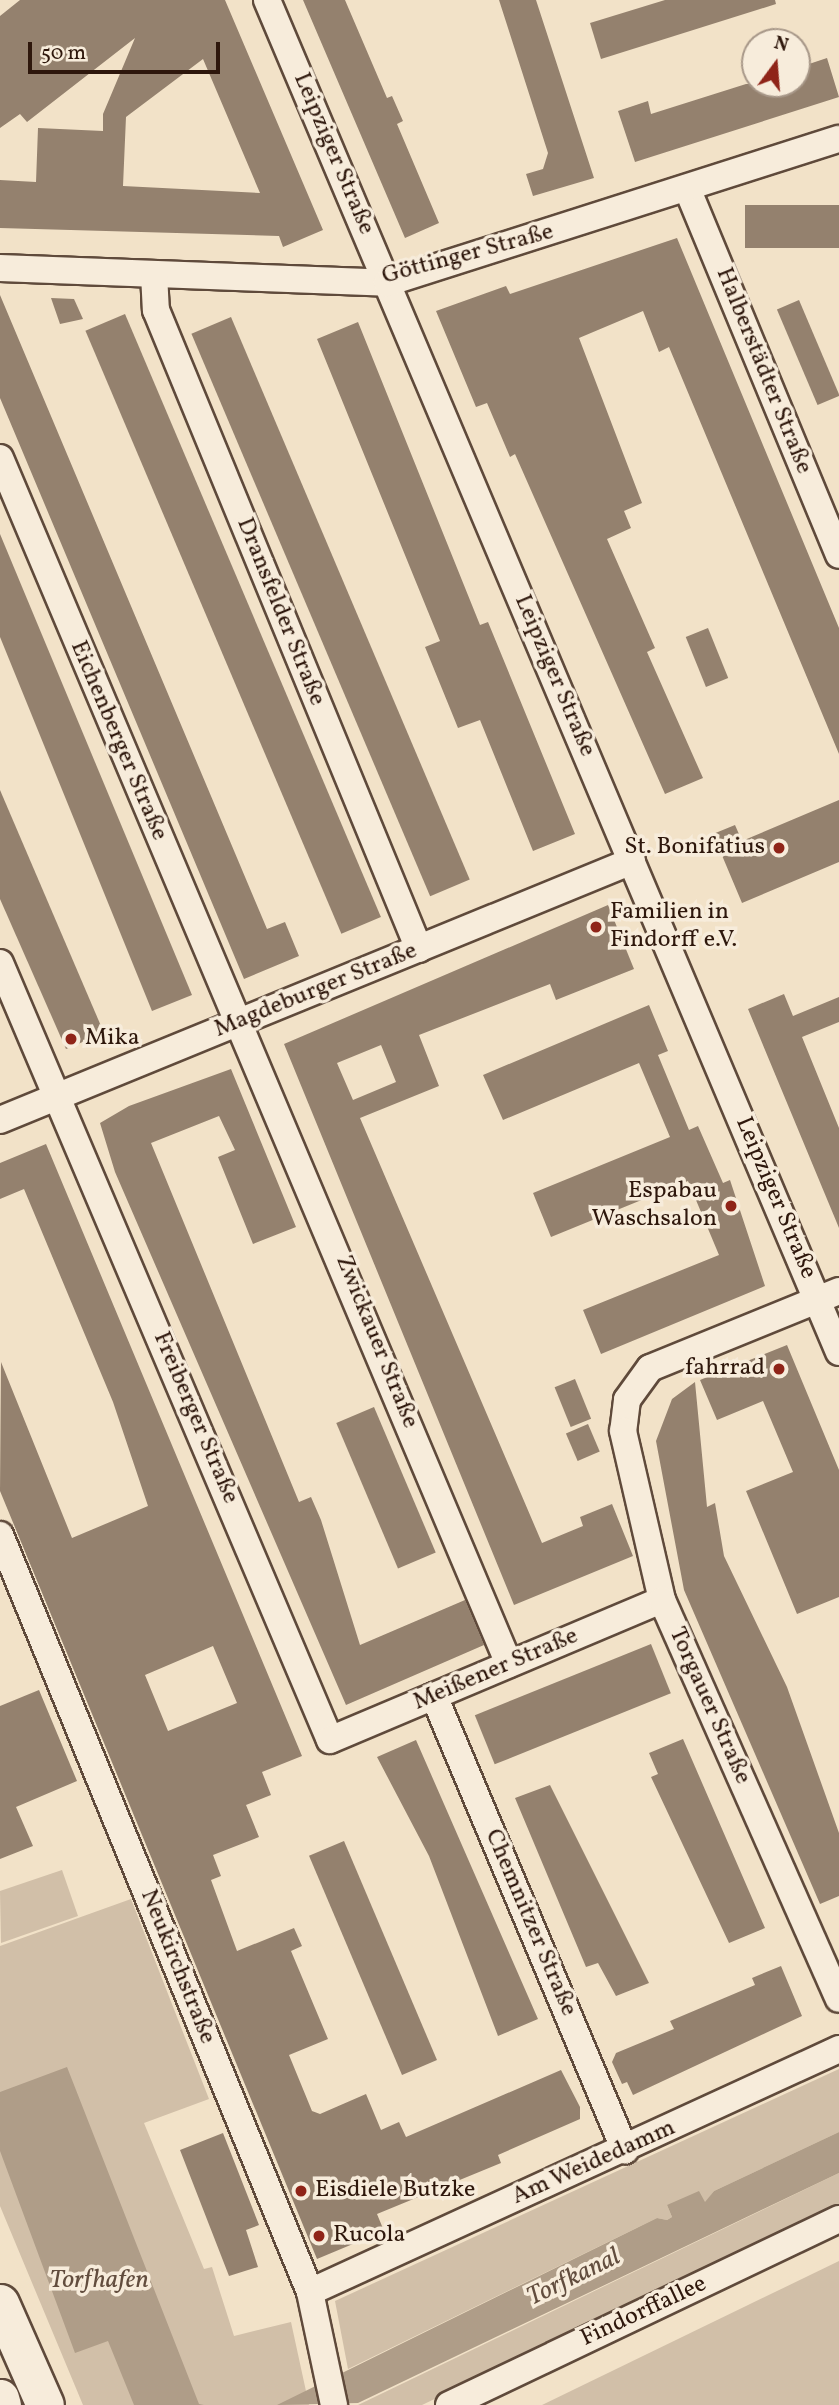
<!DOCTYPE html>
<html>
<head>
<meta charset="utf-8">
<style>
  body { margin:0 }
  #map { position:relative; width:839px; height:2405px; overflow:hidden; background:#f2e2c8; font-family:Vollkorn,serif }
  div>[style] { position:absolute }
  .green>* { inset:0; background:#d1bfa8 }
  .water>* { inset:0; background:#af9d88 }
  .building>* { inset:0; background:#94816e; transform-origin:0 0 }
  .roads { filter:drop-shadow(2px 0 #5f4a3b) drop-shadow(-2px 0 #5f4a3b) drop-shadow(0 2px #5f4a3b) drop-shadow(0 -2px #5f4a3b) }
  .minor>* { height:26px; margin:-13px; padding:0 13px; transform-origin:13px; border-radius:13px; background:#f7ecdb }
  .secondary>* { height:37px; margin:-18.5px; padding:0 18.5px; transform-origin:18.5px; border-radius:18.5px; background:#f7ecdb }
  .dots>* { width:19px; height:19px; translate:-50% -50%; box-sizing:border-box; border:4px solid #f7ecdb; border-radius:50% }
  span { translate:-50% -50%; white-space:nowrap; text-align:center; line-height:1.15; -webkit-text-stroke:7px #f7ecdb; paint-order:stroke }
  .street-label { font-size:24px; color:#2e170c }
  .poi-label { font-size:24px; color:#2e170c }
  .right { translate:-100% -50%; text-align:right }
  .left { translate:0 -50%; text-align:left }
  .water-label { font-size:26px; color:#624d3e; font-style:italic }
  .north { position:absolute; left:741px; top:28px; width:70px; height:70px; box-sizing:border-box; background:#f7ecdb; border:2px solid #a79788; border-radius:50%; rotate:16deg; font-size:19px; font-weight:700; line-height:28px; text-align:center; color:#2e170c }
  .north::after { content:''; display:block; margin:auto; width:24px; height:32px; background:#8f2418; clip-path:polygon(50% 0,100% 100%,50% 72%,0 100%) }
  .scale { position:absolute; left:28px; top:42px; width:192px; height:32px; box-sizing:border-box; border:4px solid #2e170c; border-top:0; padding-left:9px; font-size:21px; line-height:24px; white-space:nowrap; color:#2e170c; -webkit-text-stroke:5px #f7ecdb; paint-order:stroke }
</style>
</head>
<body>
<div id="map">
  <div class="green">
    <i style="clip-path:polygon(62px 1870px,78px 1916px,1px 1943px,0 1891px)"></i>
    <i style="clip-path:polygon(131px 1899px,209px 2099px,144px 2123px,204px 2269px,212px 2267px,234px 2336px,291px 2322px,309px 2405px,83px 2405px,0 2206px,0 1946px)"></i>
    <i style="clip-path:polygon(839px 2069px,839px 2132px,714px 2191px,705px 2203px,667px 2205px,672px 2217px,667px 2220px,657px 2218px,348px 2369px,335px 2301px)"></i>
    <i style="clip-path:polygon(839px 2173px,839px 2206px,422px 2405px,358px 2405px)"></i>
    <i style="clip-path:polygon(839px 2261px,839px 2405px,542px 2405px)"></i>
  </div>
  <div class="water">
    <i style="clip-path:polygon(67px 2067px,199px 2404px,204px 2405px,134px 2405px,108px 2341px,75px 2353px,0 2151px,0 2092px)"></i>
    <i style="clip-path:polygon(839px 2132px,839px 2173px,358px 2403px,277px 2405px,657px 2218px,667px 2220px,672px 2217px,667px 2205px,699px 2191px,705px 2202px,714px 2191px)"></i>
  </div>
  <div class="building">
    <i style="clip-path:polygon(evenodd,20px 0,225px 0,323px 230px,283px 247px,279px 236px,0 228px,0 180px,36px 182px,38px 128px,103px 131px,103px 114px,135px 38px,27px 122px,20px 114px,0 128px,0 16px,20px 0,203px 59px,260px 193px,123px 186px,126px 117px,203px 59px)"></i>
    <i style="clip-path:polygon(303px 0,345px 0,387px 98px,392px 96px,403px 121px,397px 124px,439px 223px,405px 238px)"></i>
    <i style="clip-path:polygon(499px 0,536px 0,594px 178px,533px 196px,526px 174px,543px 169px,548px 153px)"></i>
    <i style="clip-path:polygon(665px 0,775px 0,776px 4px,601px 59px,590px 23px)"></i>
    <i style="clip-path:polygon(827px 58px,839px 97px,635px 162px,618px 111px,648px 101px,651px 114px,746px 84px,797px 84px,797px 68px)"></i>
    <i style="left:839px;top:205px;width:43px;height:94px;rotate:90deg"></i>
    <i style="clip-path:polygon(677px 238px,839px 628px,839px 754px,669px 347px,659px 352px,643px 311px,579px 338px,642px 503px,624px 511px,631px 528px,607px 539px,655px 648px,647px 652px,703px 778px,665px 794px,515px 454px,510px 457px,487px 403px,476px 407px,436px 311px,506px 286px,510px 294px)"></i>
    <i style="clip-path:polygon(0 295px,267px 929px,285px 922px,299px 956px,244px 979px,0 398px)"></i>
    <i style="clip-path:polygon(51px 298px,74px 299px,83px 319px,60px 324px)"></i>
    <i style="left:799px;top:300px;width:104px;height:24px;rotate:67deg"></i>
    <i style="left:125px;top:314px;width:655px;height:43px;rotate:67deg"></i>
    <i style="left:231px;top:317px;width:611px;height:43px;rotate:67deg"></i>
    <i style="clip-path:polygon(358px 322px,480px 625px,488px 622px,575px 834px,533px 851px,480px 720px,458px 728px,425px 647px,440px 641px,317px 339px)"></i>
    <i style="clip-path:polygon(0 534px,192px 995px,152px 1011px,0 637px)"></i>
    <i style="left:708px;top:628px;width:54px;height:24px;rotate:68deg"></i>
    <i style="clip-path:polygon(0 790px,104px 1033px,66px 1049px,0 899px)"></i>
    <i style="clip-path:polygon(839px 800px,839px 862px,742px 903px,713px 834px,735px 825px,742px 841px)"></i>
    <i style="clip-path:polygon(evenodd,608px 905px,634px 969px,556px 1000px,550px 984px,419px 1035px,439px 1086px,360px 1118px,542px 1543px,583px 1526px,580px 1517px,612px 1504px,633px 1556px,514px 1605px,284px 1044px,608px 905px,381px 1045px,396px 1082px,353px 1100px,337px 1063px,381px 1045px)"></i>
    <i style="clip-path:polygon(784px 994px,793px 1016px,839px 997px,839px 1022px,802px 1037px,839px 1128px,839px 1228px,748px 1009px)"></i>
    <i style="clip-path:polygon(649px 1005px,668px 1051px,658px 1055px,689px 1130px,698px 1126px,723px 1183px,730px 1180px,765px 1286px,601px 1354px,583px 1310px,719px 1255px,688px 1181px,551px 1237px,533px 1193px,670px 1137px,639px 1063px,503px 1120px,483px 1075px)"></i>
    <i style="clip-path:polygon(231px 1069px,296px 1227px,253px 1244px,218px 1157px,235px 1150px,219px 1116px,151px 1143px,299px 1502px,311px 1497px,321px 1520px,360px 1645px,465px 1600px,484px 1645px,346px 1705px,115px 1172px,100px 1123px,129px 1106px)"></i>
    <i style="clip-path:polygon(evenodd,46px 1144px,302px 1756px,262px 1772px,271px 1795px,246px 1805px,259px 1837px,213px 1855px,221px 1876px,211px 1880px,237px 1951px,294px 1928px,302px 1946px,291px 1951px,328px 2039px,289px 2055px,312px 2111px,320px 2114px,366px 2094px,381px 2130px,399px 2122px,406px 2137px,561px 2070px,580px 2107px,580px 2119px,498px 2155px,501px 2163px,377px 2214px,384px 2231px,317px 2259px,0 1491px,1px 1362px,72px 1538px,148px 1506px,113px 1402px,24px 1189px,0 1199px,0 1163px,46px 1144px,213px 1646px,237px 1703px,168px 1731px,145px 1675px,213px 1646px)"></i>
    <i style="clip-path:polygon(787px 1345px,839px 1470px,839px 1597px,797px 1614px,746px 1491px,793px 1472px,763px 1401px,717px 1420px,700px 1380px)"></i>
    <i style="left:575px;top:1379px;width:43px;height:22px;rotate:68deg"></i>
    <i style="clip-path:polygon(695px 1382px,707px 1507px,715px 1503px,724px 1556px,787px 1687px,839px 1833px,839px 1896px,820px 1904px,684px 1590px,656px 1441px,672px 1399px)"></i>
    <i style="left:374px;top:1407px;width:158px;height:41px;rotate:67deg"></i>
    <i style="left:588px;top:1424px;width:30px;height:24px;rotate:67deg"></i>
    <i style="left:651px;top:1644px;width:53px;height:190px;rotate:68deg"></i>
    <i style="clip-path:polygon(39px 1690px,77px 1781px,16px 1807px,33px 1846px,0 1859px,0 1706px)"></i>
    <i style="clip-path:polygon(683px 1739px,765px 1928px,729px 1943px,651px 1777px,658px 1774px,649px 1753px)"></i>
    <i style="clip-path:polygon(416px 1740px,538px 2019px,498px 2036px,429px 1856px,377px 1757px)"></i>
    <i style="clip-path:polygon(550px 1785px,649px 1983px,616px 1996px,598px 1963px,586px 1967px,515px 1798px)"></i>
    <i style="left:344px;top:1841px;width:238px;height:38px;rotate:67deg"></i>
    <i style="clip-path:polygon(781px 1966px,802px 2016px,633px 2095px,627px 2082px,622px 2084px,612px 2062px,616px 2053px,674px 2029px,670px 2021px,755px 1985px,752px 1978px)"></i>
    <i style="clip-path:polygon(223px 2133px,259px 2225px,246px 2230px,258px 2267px,229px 2276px,180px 2150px)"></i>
  </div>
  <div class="roads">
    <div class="minor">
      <i style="left:267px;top:0;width:1468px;rotate:67.07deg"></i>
      <i style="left:687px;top:188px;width:397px;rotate:67.5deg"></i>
      <i style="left:0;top:268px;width:387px;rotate:2.2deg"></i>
      <i style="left:387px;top:283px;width:474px;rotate:-17.7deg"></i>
      <i style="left:154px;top:274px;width:36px;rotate:87deg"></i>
      <i style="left:156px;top:310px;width:691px;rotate:67.63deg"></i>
      <i style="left:0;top:458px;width:1309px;rotate:67.12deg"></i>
      <i style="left:0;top:963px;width:844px;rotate:66.99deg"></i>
      <i style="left:330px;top:1740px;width:360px;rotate:-22.9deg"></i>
      <i style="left:0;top:1120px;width:683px;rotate:-22.28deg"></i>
      <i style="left:839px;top:1291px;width:204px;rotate:157.8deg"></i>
      <i style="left:650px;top:1368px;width:39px;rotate:126deg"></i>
      <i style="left:627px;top:1400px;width:31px;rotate:97deg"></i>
      <i style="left:623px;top:1431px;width:173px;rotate:77deg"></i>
      <i style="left:662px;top:1600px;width:436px;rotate:66.1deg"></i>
      <i style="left:0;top:1535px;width:818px;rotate:67.73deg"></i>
      <i style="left:310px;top:2292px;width:116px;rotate:78deg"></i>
      <i style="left:434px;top:1696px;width:493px;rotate:67.2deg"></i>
      <i style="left:310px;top:2292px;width:582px;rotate:-24.67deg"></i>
      <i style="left:449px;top:2405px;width:432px;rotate:-25.5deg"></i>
    </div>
    <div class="secondary">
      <i style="left:0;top:2303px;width:111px;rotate:66.2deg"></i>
      <i style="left:0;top:2398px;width:7px;rotate:74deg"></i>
    </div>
  </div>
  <div class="dots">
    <i style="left:779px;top:848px;background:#8f2418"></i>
    <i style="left:596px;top:927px;background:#8f2418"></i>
    <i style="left:71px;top:1039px;background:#8f2418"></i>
    <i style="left:731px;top:1206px;background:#8f2418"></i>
    <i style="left:779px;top:1369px;background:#8f2418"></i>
    <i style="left:301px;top:2191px;background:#8f2418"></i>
    <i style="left:319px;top:2236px;background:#8f2418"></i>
  </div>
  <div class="street-label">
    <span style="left:333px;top:154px;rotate:67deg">Leipziger Straße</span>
    <span style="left:468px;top:255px;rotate:-15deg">Göttinger Straße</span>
    <span style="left:763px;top:371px;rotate:68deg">Halberstädter Straße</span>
    <span style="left:280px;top:612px;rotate:68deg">Dransfelder Straße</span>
    <span style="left:554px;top:676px;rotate:67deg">Leipziger Straße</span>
    <span style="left:118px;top:741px;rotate:67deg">Eichenberger Straße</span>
    <span style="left:316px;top:991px;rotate:-22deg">Magdeburger Straße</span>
    <span style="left:775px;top:1198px;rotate:67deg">Leipziger Straße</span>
    <span style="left:376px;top:1342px;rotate:68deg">Zwickauer Straße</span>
    <span style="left:195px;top:1418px;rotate:67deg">Freiberger Straße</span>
    <span style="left:496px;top:1670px;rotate:-23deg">Meißener Straße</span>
    <span style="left:709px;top:1706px;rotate:66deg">Torgauer Straße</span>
    <span style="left:530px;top:1923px;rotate:67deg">Chemnitzer Straße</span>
    <span style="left:177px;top:1967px;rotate:68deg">Neukirchstraße</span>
    <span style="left:594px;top:2163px;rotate:-24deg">Am Weidedamm</span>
    <span style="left:644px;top:2312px;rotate:-25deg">Findorffallee</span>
  </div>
  <div class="poi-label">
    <span class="right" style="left:765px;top:848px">St. Bonifatius</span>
    <span class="left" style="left:610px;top:927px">Familien in<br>Findorff e.V.</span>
    <span class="left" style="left:85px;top:1039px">Mika</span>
    <span class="right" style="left:717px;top:1206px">Espabau<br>Waschsalon</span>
    <span class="right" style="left:765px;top:1369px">fahrrad</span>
    <span class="left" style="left:315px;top:2191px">Eisdiele Butzke</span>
    <span class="left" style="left:333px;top:2236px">Rucola</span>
  </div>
  <div class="water-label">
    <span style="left:574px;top:2278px;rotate:-26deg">Torfkanal</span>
    <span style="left:99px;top:2281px">Torfhafen</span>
  </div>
  <div class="north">N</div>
  <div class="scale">50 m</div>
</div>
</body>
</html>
